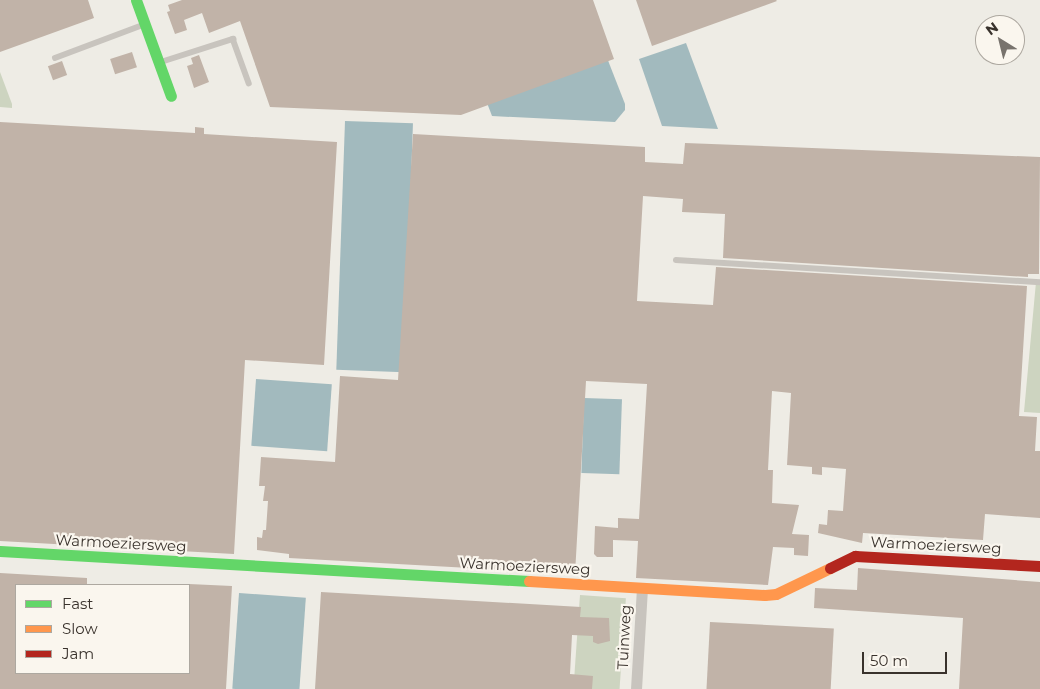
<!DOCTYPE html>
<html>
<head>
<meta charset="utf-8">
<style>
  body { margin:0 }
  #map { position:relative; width:1040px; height:689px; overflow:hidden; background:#eeece5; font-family:Montserrat,sans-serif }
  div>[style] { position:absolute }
  .green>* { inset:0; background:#cdd4c0; transform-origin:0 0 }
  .water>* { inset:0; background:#a2babe; transform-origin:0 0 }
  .building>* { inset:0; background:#c1b3a8; transform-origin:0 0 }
  .lane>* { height:5.5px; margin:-2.75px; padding:0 2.75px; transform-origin:2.75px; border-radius:2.75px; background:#c8c4be }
  .street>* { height:11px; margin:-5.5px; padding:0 5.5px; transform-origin:5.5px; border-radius:5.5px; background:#c8c4be }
  .fast>* { height:11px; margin:-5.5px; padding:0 5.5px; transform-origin:5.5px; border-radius:5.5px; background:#63d668 }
  .slow>* { height:11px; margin:-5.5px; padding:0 5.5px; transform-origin:5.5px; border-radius:5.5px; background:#ff974d }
  .jam>* { height:11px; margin:-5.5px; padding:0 5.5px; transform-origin:5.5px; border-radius:5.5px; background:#b3261e }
  span { translate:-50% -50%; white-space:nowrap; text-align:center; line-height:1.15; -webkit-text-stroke:4.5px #faf6ee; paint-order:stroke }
  .street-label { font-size:15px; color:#39322c }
  .legend { position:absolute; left:15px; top:584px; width:175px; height:90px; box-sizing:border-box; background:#faf6ee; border:1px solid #ada8a0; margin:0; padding:6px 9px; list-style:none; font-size:15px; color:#39322c }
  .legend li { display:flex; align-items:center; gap:10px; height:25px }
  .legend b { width:25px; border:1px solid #ada8a0 }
  .north { position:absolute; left:975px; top:15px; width:50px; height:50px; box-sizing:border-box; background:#faf6ee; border:1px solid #ada8a0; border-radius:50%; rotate:324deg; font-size:14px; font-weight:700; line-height:20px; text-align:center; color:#39322c }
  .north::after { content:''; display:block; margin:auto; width:18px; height:22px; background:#78736d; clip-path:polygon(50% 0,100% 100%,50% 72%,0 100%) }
  .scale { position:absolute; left:862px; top:652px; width:85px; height:22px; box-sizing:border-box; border:2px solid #39322c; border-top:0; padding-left:6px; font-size:15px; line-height:18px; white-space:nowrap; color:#39322c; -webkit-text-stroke:4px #faf6ee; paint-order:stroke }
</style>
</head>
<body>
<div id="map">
  <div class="green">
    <i style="clip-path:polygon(0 72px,12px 104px,12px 108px,0 107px)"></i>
    <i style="clip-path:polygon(1036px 282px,1040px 282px,1040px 413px,1024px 412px)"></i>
    <i style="left:580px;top:595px;width:46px;height:94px;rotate:4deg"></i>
  </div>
  <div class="water">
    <i style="clip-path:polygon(593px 22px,625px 104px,625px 110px,615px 122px,492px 116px,473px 66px)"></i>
    <i style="clip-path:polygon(686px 43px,718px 129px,662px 126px,639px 59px)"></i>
    <i style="left:345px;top:121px;width:68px;height:249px;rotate:2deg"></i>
    <i style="left:256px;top:379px;width:76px;height:67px;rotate:4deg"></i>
    <i style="left:584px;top:398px;width:38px;height:75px;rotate:2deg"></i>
    <i style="left:239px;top:593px;width:67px;height:96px;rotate:4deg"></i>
  </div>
  <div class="building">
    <i style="clip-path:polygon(0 0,88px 0,94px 18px,0 52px)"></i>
    <i style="clip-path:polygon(182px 0,593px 0,614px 59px,461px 115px,270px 107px,240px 21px,209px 33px,202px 13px,184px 20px,187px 30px,175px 34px,167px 12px,170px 11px,168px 5px)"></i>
    <i style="clip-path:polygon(636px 0,776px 0,777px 1px,652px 46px)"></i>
    <i style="left:132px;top:52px;width:16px;height:23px;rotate:72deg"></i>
    <i style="clip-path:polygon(199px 55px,209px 82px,194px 88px,187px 66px,193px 64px,191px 58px)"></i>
    <i style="left:62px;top:61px;width:15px;height:15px;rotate:70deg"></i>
    <i style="clip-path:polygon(0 122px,195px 133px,195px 127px,204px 128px,204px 134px,337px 142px,324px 365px,245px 360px,234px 554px,0 541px)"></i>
    <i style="clip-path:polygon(413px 134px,645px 147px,645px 162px,683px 164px,685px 143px,1040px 157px,1039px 274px,1028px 274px,1028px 277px,723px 258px,725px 214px,682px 212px,683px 199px,643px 196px,637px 301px,713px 305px,716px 267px,1027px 286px,1019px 416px,1037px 417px,1035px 451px,1040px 451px,1040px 518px,985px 514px,983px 540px,863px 533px,862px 543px,818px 533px,819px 524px,827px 525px,828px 510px,843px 511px,846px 469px,822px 467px,822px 475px,812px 474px,812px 467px,787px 465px,791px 393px,772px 391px,768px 470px,773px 470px,772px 503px,799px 505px,792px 534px,809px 535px,808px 556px,794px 555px,794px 548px,773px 547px,768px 585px,636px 578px,638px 541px,613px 540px,613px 557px,597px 557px,594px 554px,595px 526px,618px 528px,618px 518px,639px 519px,647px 384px,586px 381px,575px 574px,289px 558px,289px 554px,257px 550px,257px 537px,262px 538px,263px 530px,266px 530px,268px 501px,263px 501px,265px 486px,259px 486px,261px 457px,335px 462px,340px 376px,398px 380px)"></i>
    <i style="clip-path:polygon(858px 568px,1040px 582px,1040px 689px,959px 689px,963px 618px,814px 608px,815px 588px,857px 590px)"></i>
    <i style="clip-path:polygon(0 573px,87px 578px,87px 585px,16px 585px,16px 673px,189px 673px,189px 584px,232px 586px,226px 689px,0 689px)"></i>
    <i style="clip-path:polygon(321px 592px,581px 607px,580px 617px,609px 618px,610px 641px,598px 644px,593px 642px,593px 636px,572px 635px,570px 674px,593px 676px,592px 689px,315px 689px)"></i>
    <i style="left:710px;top:622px;width:124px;height:67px;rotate:3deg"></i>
  </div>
  <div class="lane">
    <i style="left:55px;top:58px;width:94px;rotate:-20.6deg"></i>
    <i style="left:161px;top:62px;width:76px;rotate:-17.7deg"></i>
    <i style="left:233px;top:39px;width:47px;rotate:70deg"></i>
    <i style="left:676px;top:260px;width:365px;rotate:3.5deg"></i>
  </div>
  <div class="street">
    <i style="left:636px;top:689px;width:101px;rotate:-86.6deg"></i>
  </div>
  <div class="fast">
    <i style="left:136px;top:0;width:102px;rotate:70deg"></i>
    <i style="left:0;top:551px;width:530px;rotate:3.25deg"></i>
  </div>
  <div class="slow">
    <i style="left:529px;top:581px;width:236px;rotate:3.4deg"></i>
    <i style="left:765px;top:595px;width:11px;rotate:-5deg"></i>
    <i style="left:776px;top:594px;width:60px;rotate:-25.7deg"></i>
  </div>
  <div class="jam">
    <i style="left:830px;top:568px;width:28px;rotate:-26deg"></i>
    <i style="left:855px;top:556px;width:185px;rotate:3.1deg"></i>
  </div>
  <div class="street-label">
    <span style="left:121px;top:543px;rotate:3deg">Warmoeziersweg</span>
    <span style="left:936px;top:545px;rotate:3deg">Warmoeziersweg</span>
    <span style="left:525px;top:566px;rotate:3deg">Warmoeziersweg</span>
    <span style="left:624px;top:637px;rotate:-87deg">Tuinweg</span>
  </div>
  <ul class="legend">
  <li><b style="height:6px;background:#63d668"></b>Fast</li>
  <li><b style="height:6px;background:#ff974d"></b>Slow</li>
  <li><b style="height:6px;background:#b3261e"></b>Jam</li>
  </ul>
  <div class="north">N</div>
  <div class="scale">50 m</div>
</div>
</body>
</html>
